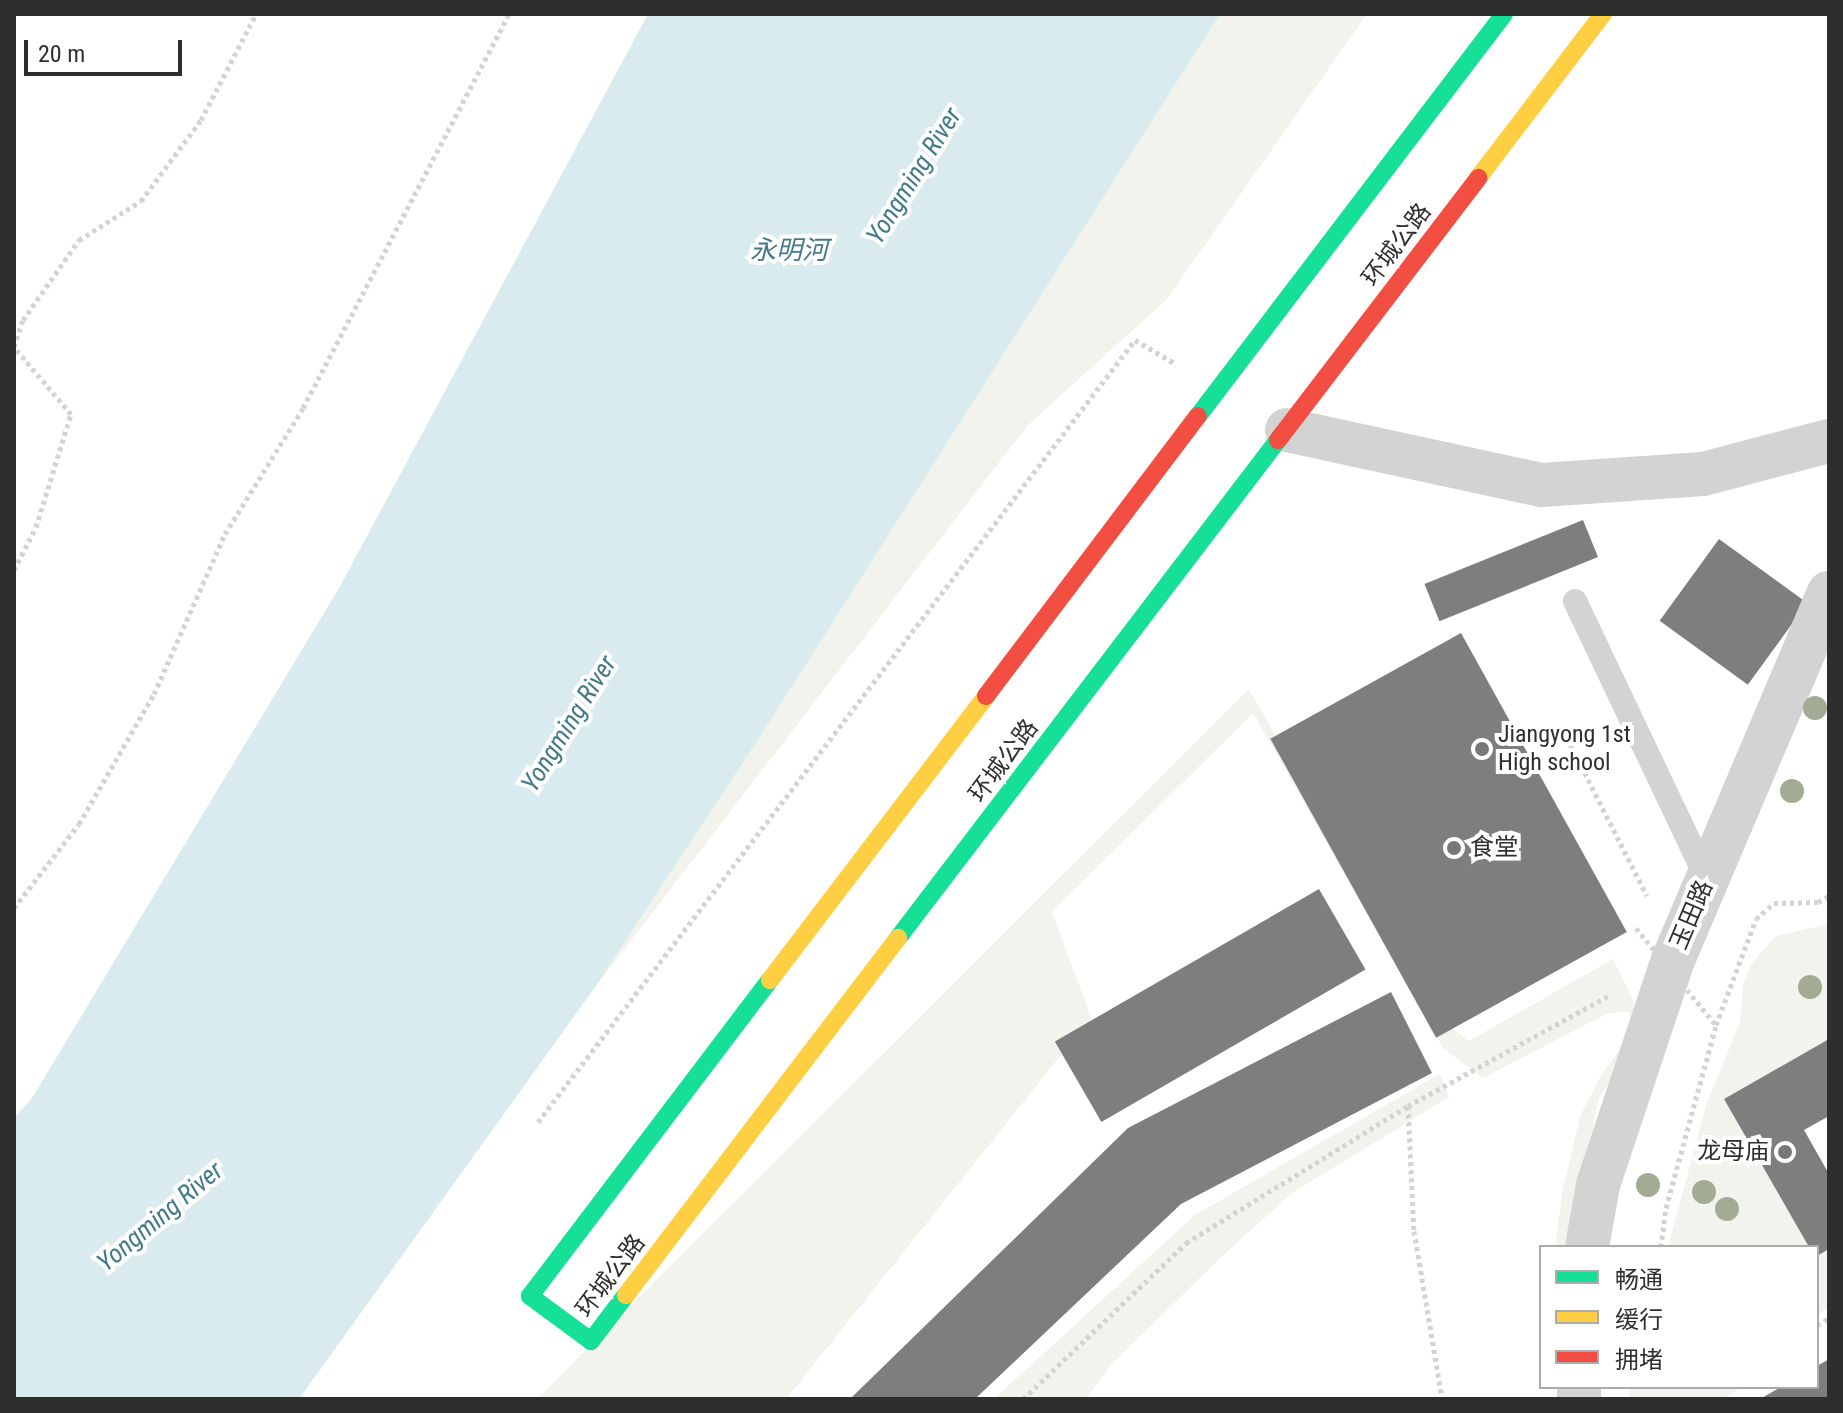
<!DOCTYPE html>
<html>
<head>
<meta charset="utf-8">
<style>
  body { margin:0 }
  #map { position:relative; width:1843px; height:1413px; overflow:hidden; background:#fff; font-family:"Roboto Condensed","Noto Sans SC",sans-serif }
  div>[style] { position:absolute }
  .green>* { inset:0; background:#f1f3ec }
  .water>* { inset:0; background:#daebf0 }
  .building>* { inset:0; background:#7e7e7e; transform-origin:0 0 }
  .path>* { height:5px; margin-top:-2.5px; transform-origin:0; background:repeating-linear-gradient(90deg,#d3d3d3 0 4px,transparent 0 8px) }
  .lane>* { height:24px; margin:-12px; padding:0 12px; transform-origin:12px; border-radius:12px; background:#d3d3d3 }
  .street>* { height:44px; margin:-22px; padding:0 22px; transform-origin:22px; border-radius:22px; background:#d3d3d3 }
  .fast>* { height:18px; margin:-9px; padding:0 9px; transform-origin:9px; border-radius:9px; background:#16e098 }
  .slow>* { height:18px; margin:-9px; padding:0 9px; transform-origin:9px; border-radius:9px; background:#ffcf43 }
  .jam>* { height:18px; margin:-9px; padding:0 9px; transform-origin:9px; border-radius:9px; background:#f24e42 }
  .path-bridge>* { height:5px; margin-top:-2.5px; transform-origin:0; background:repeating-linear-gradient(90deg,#d3d3d3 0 4px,transparent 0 8px) }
  .trees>* { width:24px; height:24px; margin:-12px; border-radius:50%; background:#a3ab95 }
  .dots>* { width:22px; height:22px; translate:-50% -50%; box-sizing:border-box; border:4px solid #fff; border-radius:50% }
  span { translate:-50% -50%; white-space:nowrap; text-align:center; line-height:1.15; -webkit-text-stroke:8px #fff; paint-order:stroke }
  .street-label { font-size:24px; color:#2e2e2e }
  .poi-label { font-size:24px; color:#2e2e2e }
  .left { translate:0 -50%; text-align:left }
  .right { translate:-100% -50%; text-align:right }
  .water-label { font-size:26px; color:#427a8a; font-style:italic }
  .frame { position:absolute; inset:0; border:16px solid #2e2e2e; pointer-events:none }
  .legend { position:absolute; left:1539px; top:1245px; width:280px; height:144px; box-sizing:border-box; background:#fff; border:2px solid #ababab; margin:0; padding:10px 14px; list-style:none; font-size:24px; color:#2e2e2e }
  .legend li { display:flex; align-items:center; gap:16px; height:40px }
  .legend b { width:40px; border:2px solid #ababab }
  .scale { position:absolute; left:24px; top:40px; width:158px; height:36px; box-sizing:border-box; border:4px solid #2e2e2e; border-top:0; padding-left:10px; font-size:24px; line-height:28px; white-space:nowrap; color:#2e2e2e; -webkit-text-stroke:6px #fff; paint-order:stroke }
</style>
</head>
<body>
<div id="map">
  <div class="green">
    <i style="clip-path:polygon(1213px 14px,1367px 14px,1166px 300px,1027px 426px,593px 990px)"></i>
    <i style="clip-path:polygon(1249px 689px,1434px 1014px,1469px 1041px,1613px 959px,1633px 1000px,1639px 1036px,1599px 1098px,1567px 1247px,1555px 1247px,1563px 1188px,1581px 1114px,1603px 1072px,1633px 1033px,1629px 1012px,1608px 1013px,1483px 1078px,1443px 1048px,1253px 713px,1052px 912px,1096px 1031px,1073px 1040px,786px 1399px,537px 1399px)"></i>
    <i style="clip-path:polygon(1829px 924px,1829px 1039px,1724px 1099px,1809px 1247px,1668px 1247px,1707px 1102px,1740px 1023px,1743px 985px,1752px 963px,1776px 936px)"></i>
    <i style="clip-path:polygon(1440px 1074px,1449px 1097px,1292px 1193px,1219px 1259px,1108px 1368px,1086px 1399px,994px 1399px,1195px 1215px)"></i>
    <i style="clip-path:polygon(1829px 1249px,1829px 1308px,1817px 1315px,1817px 1256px)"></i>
    <i style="clip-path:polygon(1630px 1387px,1742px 1387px,1723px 1399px,1628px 1399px)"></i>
  </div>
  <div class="water">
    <i style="clip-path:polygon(648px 14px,1220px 14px,759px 738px,593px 990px,299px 1399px,14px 1399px,14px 1118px,32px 1098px,339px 588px)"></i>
  </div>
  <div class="building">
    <i style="left:1583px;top:520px;width:40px;height:171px;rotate:68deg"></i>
    <i style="left:1719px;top:539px;width:109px;height:101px;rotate:36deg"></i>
    <i style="left:1461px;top:633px;width:342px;height:218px;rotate:61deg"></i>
    <i style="left:1319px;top:889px;width:93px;height:305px;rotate:60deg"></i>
    <i style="clip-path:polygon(1391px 992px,1432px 1073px,1181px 1204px,975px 1399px,850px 1399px,1128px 1128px)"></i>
    <i style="clip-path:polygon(1829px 1039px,1829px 1116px,1804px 1130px,1829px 1174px,1829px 1249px,1817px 1256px,1817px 1247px,1809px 1247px,1724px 1099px)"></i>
    <i style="clip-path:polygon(1829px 1359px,1829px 1399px,1760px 1399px,1781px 1387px,1817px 1387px,1817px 1366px)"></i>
  </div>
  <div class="path">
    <i style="left:14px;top:570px;width:48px;rotate:-62.9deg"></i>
    <i style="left:36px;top:527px;width:118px;rotate:-72.8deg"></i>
    <i style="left:71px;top:414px;width:88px;rotate:-130.4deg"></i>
    <i style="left:14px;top:347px;width:28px;rotate:-72deg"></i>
    <i style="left:23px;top:320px;width:98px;rotate:-55deg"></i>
    <i style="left:79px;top:240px;width:73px;rotate:-32.2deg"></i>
    <i style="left:141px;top:201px;width:101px;rotate:-53.5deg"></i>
    <i style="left:201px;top:120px;width:119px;rotate:-62.6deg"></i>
    <i style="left:1570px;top:744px;width:170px;rotate:63.1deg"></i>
    <i style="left:14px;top:908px;width:106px;rotate:-52.3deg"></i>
    <i style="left:79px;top:824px;width:150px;rotate:-60deg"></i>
    <i style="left:154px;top:694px;width:175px;rotate:-66.1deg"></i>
    <i style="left:225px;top:534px;width:148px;rotate:-58.2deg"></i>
    <i style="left:303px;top:408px;width:445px;rotate:-62.4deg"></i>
    <i style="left:1408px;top:1106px;width:125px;rotate:87.3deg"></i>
    <i style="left:1414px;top:1231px;width:170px;rotate:80.5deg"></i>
    <i style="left:538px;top:1122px;width:984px;rotate:-52.64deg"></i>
    <i style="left:1135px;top:340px;width:48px;rotate:30.3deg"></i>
    <i style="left:1661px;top:1247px;width:39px;rotate:-83deg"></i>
    <i style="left:1666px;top:1208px;width:190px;rotate:-74.7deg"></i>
    <i style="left:1716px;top:1025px;width:113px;rotate:-69.3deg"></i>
    <i style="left:1756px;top:919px;width:24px;rotate:-42deg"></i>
    <i style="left:1774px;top:903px;width:44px;rotate:-1.3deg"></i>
    <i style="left:1818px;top:902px;width:13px;rotate:-29deg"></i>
    <i style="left:1817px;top:1325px;width:14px;rotate:-30deg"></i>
    <i style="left:1023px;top:1399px;width:226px;rotate:-43.7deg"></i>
    <i style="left:1186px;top:1243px;width:261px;rotate:-31.7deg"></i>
    <i style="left:1408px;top:1106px;width:228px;rotate:-28.8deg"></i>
  </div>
  <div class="lane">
    <i style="left:1575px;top:601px;width:308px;rotate:64.6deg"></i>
  </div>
  <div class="street">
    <i style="left:1287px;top:430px;width:261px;rotate:12.2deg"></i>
    <i style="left:1542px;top:485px;width:161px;rotate:-3.9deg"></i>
    <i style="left:1703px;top:474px;width:130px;rotate:-14.7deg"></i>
    <i style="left:1587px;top:1247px;width:63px;rotate:-79.9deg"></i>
    <i style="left:1598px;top:1185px;width:237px;rotate:-71.6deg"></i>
    <i style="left:1673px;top:960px;width:399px;rotate:-67deg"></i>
    <i style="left:1579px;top:1399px;width:12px;rotate:-90deg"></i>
  </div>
  <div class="fast">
    <i style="left:1198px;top:416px;width:505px;rotate:-52.72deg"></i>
    <i style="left:898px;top:938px;width:626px;rotate:-52.65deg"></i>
    <i style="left:626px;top:1295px;width:58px;rotate:127.3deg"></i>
    <i style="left:591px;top:1341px;width:76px;rotate:-143.6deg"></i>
    <i style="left:530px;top:1296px;width:397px;rotate:-52.8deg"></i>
  </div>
  <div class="slow">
    <i style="left:1478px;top:178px;width:206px;rotate:-52.7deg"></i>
    <i style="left:770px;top:980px;width:357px;rotate:-52.7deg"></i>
    <i style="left:626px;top:1295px;width:449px;rotate:-52.7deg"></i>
  </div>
  <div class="jam">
    <i style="left:1278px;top:440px;width:330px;rotate:-52.6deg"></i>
    <i style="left:986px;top:696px;width:351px;rotate:-52.9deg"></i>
  </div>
  <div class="path-bridge">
    <i style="left:1636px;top:928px;width:126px;rotate:50.5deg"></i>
  </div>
  <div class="trees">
    <i style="left:1815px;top:708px"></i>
    <i style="left:1792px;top:791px"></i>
    <i style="left:1810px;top:987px"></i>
    <i style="left:1648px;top:1185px"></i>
    <i style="left:1704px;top:1192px"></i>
    <i style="left:1727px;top:1209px"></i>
  </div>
  <div class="dots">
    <i style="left:1482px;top:749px;background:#777"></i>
    <i style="left:1454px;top:848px;background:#777"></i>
    <i style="left:1785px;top:1152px;background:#777"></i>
  </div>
  <div class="street-label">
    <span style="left:1397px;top:245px;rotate:-53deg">环城公路</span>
    <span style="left:1004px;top:761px;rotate:-53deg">环城公路</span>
    <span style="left:1692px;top:915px;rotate:-67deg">玉田路</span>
    <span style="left:611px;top:1276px;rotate:-53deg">环城公路</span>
  </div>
  <div class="poi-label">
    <span class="left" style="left:1498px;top:749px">Jiangyong 1st<br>High school</span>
    <span class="left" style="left:1470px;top:848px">食堂</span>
    <span class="right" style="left:1769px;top:1152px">龙母庙</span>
  </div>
  <div class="water-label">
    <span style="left:914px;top:176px;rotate:-58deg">Yongming River</span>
    <span style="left:789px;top:251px">永明河</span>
    <span style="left:569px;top:724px;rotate:-58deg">Yongming River</span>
    <span style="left:160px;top:1217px;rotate:-40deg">Yongming River</span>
  </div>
  <div class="frame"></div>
  <ul class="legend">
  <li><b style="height:10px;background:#16e098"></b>畅通</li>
  <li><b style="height:10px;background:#ffcf43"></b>缓行</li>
  <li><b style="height:10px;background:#f24e42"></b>拥堵</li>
  </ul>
  <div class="scale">20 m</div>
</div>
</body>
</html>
